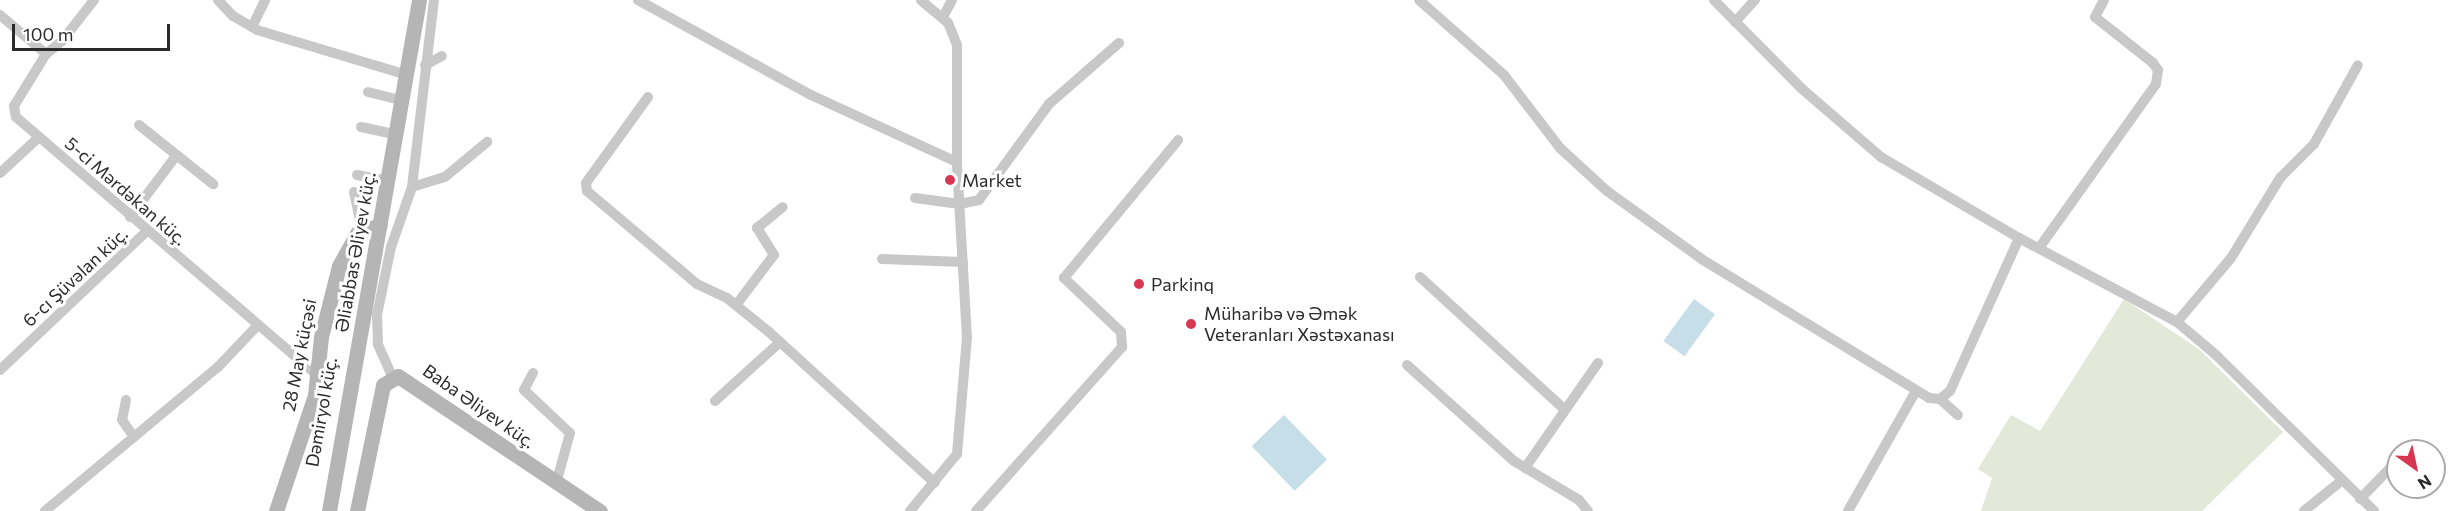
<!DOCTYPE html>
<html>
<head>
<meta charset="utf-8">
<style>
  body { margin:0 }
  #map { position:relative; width:2458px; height:511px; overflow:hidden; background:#fff; font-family:Commissioner,sans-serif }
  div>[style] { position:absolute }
  .green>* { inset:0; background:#e3e8d9 }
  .water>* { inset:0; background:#c6dee8; transform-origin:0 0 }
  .street>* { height:10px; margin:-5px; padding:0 5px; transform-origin:5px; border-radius:5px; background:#c8c8c8 }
  .secondary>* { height:15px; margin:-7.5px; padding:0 7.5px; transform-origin:7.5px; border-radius:7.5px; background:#b5b5b5 }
  .dots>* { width:16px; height:16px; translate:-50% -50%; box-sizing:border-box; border:3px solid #fff; border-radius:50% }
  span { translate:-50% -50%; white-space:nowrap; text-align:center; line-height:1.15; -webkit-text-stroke:6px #fff; paint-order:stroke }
  .poi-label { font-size:18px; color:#2b2b2b }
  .left { translate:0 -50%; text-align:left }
  .street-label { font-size:18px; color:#2b2b2b }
  .north { position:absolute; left:2386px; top:439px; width:60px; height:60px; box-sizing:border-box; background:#fff; border:2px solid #aaa; border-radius:50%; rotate:147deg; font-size:16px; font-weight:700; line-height:24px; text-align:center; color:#2b2b2b }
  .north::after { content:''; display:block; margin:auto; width:21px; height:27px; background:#d83752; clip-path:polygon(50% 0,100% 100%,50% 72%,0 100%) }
  .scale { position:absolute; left:12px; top:24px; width:158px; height:27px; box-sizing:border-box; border:3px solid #2b2b2b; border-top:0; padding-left:8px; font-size:18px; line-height:21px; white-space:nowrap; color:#2b2b2b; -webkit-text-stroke:4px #fff; paint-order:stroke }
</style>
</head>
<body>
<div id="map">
  <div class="green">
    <i style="clip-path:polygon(2124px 299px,2200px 350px,2283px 432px,2202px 511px,1981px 511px,1992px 478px,1978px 469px,2011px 415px,2040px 431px)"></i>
  </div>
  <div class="water">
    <i style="left:1694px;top:299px;width:26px;height:52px;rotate:36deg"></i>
    <i style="left:1284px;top:415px;width:62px;height:45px;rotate:46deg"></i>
  </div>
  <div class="street">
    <i style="left:218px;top:0;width:22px;rotate:47deg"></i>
    <i style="left:233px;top:16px;width:28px;rotate:30deg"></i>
    <i style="left:257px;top:30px;width:149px;rotate:16.7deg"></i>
    <i style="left:638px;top:0;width:197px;rotate:28.8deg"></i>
    <i style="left:811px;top:95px;width:161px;rotate:24.7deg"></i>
    <i style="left:1419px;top:0;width:113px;rotate:41.4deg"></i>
    <i style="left:1504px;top:75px;width:92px;rotate:52.5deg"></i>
    <i style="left:1560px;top:148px;width:64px;rotate:42.5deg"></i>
    <i style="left:1607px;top:191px;width:118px;rotate:35.7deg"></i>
    <i style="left:1703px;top:260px;width:265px;rotate:31.4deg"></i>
    <i style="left:1929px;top:398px;width:11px;rotate:5deg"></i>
    <i style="left:1940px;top:399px;width:13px;rotate:-39deg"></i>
    <i style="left:1950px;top:391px;width:168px;rotate:-65.7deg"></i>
    <i style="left:1714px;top:0;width:124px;rotate:45.3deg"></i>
    <i style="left:1801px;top:88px;width:106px;rotate:40.8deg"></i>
    <i style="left:1881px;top:157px;width:160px;rotate:30.4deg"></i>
    <i style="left:2019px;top:238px;width:179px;rotate:28deg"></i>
    <i style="left:2177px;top:322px;width:51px;rotate:40.2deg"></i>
    <i style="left:2216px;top:355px;width:222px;rotate:44.6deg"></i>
    <i style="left:0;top:15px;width:60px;rotate:40.3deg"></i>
    <i style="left:46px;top:54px;width:61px;rotate:121.6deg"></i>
    <i style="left:14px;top:106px;width:11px;rotate:80deg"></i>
    <i style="left:16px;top:117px;width:396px;rotate:40.6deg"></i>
    <i style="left:943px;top:17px;width:19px;rotate:-62deg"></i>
    <i style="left:1735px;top:22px;width:30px;rotate:-48deg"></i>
    <i style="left:252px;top:27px;width:30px;rotate:-64deg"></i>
    <i style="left:46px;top:54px;width:21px;rotate:-39deg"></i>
    <i style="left:62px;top:41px;width:52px;rotate:-52deg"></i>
    <i style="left:425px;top:65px;width:19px;rotate:-28deg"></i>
    <i style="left:368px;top:92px;width:29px;rotate:14deg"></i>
    <i style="left:648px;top:97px;width:106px;rotate:125.8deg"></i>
    <i style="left:586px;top:183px;width:8px;rotate:83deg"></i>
    <i style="left:587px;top:191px;width:144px;rotate:40.2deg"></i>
    <i style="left:697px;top:284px;width:33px;rotate:25deg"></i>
    <i style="left:727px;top:298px;width:54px;rotate:39deg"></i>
    <i style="left:769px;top:332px;width:224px;rotate:42.3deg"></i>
    <i style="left:139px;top:125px;width:95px;rotate:38.6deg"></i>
    <i style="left:361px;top:127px;width:30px;rotate:12deg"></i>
    <i style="left:0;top:173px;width:52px;rotate:-42.6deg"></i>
    <i style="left:357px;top:175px;width:25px;rotate:11deg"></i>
    <i style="left:412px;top:187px;width:34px;rotate:-17deg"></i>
    <i style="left:445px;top:177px;width:55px;rotate:-39.8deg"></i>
    <i style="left:354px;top:192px;width:38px;rotate:78deg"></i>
    <i style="left:915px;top:198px;width:45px;rotate:7.6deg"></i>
    <i style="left:960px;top:204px;width:19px;rotate:-12deg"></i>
    <i style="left:979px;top:200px;width:119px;rotate:-53.9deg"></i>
    <i style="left:1049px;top:104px;width:93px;rotate:-41.1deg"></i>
    <i style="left:130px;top:217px;width:76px;rotate:-53deg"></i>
    <i style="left:2039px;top:248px;width:201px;rotate:-54.5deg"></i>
    <i style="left:2156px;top:84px;width:14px;rotate:-82deg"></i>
    <i style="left:2158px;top:70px;width:9px;rotate:-126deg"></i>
    <i style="left:2153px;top:63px;width:74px;rotate:-141.6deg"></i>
    <i style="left:2095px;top:17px;width:19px;rotate:-62deg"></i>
    <i style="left:882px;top:259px;width:81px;rotate:2.1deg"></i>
    <i style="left:1420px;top:277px;width:195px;rotate:42.5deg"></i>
    <i style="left:736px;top:305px;width:63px;rotate:-52.8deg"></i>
    <i style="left:774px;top:255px;width:32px;rotate:-122deg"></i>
    <i style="left:757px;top:228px;width:33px;rotate:-39deg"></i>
    <i style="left:2177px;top:322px;width:84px;rotate:-49.8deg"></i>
    <i style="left:2231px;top:258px;width:94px;rotate:-58.5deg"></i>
    <i style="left:2280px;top:178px;width:48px;rotate:-45deg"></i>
    <i style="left:2314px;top:144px;width:90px;rotate:-60.9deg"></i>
    <i style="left:1407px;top:365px;width:144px;rotate:41.9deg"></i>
    <i style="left:1514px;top:461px;width:76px;rotate:31deg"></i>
    <i style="left:1579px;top:500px;width:14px;rotate:51deg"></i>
    <i style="left:0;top:370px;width:202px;rotate:-43.4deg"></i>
    <i style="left:533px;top:373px;width:19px;rotate:118deg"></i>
    <i style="left:524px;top:390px;width:63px;rotate:43.1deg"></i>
    <i style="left:570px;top:433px;width:53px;rotate:105.4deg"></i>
    <i style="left:392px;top:376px;width:35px;rotate:-114deg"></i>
    <i style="left:378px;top:344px;width:29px;rotate:-92deg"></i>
    <i style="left:377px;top:315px;width:69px;rotate:-78.4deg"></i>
    <i style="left:391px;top:247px;width:64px;rotate:-70.7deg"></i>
    <i style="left:412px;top:187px;width:188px;rotate:-83.3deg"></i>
    <i style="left:1940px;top:399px;width:24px;rotate:42deg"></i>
    <i style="left:126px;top:400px;width:20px;rotate:101deg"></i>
    <i style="left:122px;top:420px;width:21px;rotate:55deg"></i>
    <i style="left:715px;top:401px;width:88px;rotate:-42.2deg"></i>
    <i style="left:1525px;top:468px;width:128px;rotate:-55.2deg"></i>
    <i style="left:2360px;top:499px;width:54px;rotate:-45.7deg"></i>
    <i style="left:45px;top:511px;width:225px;rotate:-39.8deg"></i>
    <i style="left:218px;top:367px;width:57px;rotate:-46.4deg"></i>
    <i style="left:910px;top:511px;width:74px;rotate:-50.5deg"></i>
    <i style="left:957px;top:454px;width:116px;rotate:-85.1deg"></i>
    <i style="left:967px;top:338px;width:176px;rotate:-93.3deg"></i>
    <i style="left:957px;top:162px;width:117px;rotate:-90deg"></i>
    <i style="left:957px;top:45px;width:24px;rotate:-112deg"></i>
    <i style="left:948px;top:23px;width:35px;rotate:-140deg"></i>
    <i style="left:976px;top:511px;width:220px;rotate:-48.3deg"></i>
    <i style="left:1122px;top:347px;width:15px;rotate:-94deg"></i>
    <i style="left:1121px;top:332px;width:79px;rotate:-136.5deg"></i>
    <i style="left:1064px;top:278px;width:179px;rotate:-50.4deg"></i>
    <i style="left:1848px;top:511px;width:138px;rotate:-60.5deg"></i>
    <i style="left:2304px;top:511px;width:48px;rotate:-39deg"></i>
  </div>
  <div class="secondary">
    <i style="left:276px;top:511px;width:122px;rotate:-71.4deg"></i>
    <i style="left:315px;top:395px;width:58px;rotate:-84.1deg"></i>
    <i style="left:321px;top:337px;width:73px;rotate:-75.8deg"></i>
    <i style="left:339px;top:266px;width:38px;rotate:-61deg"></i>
    <i style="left:357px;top:233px;width:24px;rotate:-19deg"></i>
    <i style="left:329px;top:511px;width:519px;rotate:-80.01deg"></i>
    <i style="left:357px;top:511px;width:129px;rotate:-78.3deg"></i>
    <i style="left:383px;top:385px;width:17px;rotate:-31deg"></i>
    <i style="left:398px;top:376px;width:243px;rotate:33.8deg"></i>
  </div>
  <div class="dots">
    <i style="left:950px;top:180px;background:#d83752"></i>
    <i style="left:1139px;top:284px;background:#d83752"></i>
    <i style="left:1191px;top:324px;background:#d83752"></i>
  </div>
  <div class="poi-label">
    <span class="left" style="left:962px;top:180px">Market</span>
    <span class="left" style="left:1151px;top:284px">Parkinq</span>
    <span class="left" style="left:1204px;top:324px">Müharibə və Əmək<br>Veteranları Xəstəxanası</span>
  </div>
  <div class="street-label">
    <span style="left:126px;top:191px;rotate:41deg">5-ci Mərdəkan küç.</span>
    <span style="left:355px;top:252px;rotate:-80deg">Əliabbas Əliyev küç.</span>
    <span style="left:75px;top:277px;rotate:-43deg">6-cı Şüvəlan küç.</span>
    <span style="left:299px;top:355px;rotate:-79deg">28 May küçəsi</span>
    <span style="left:479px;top:406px;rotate:35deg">Baba Əliyev küç.</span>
    <span style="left:321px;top:412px;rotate:-80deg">Dəmiryol küç.</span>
  </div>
  <div class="north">N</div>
  <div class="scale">100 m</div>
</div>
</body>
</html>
